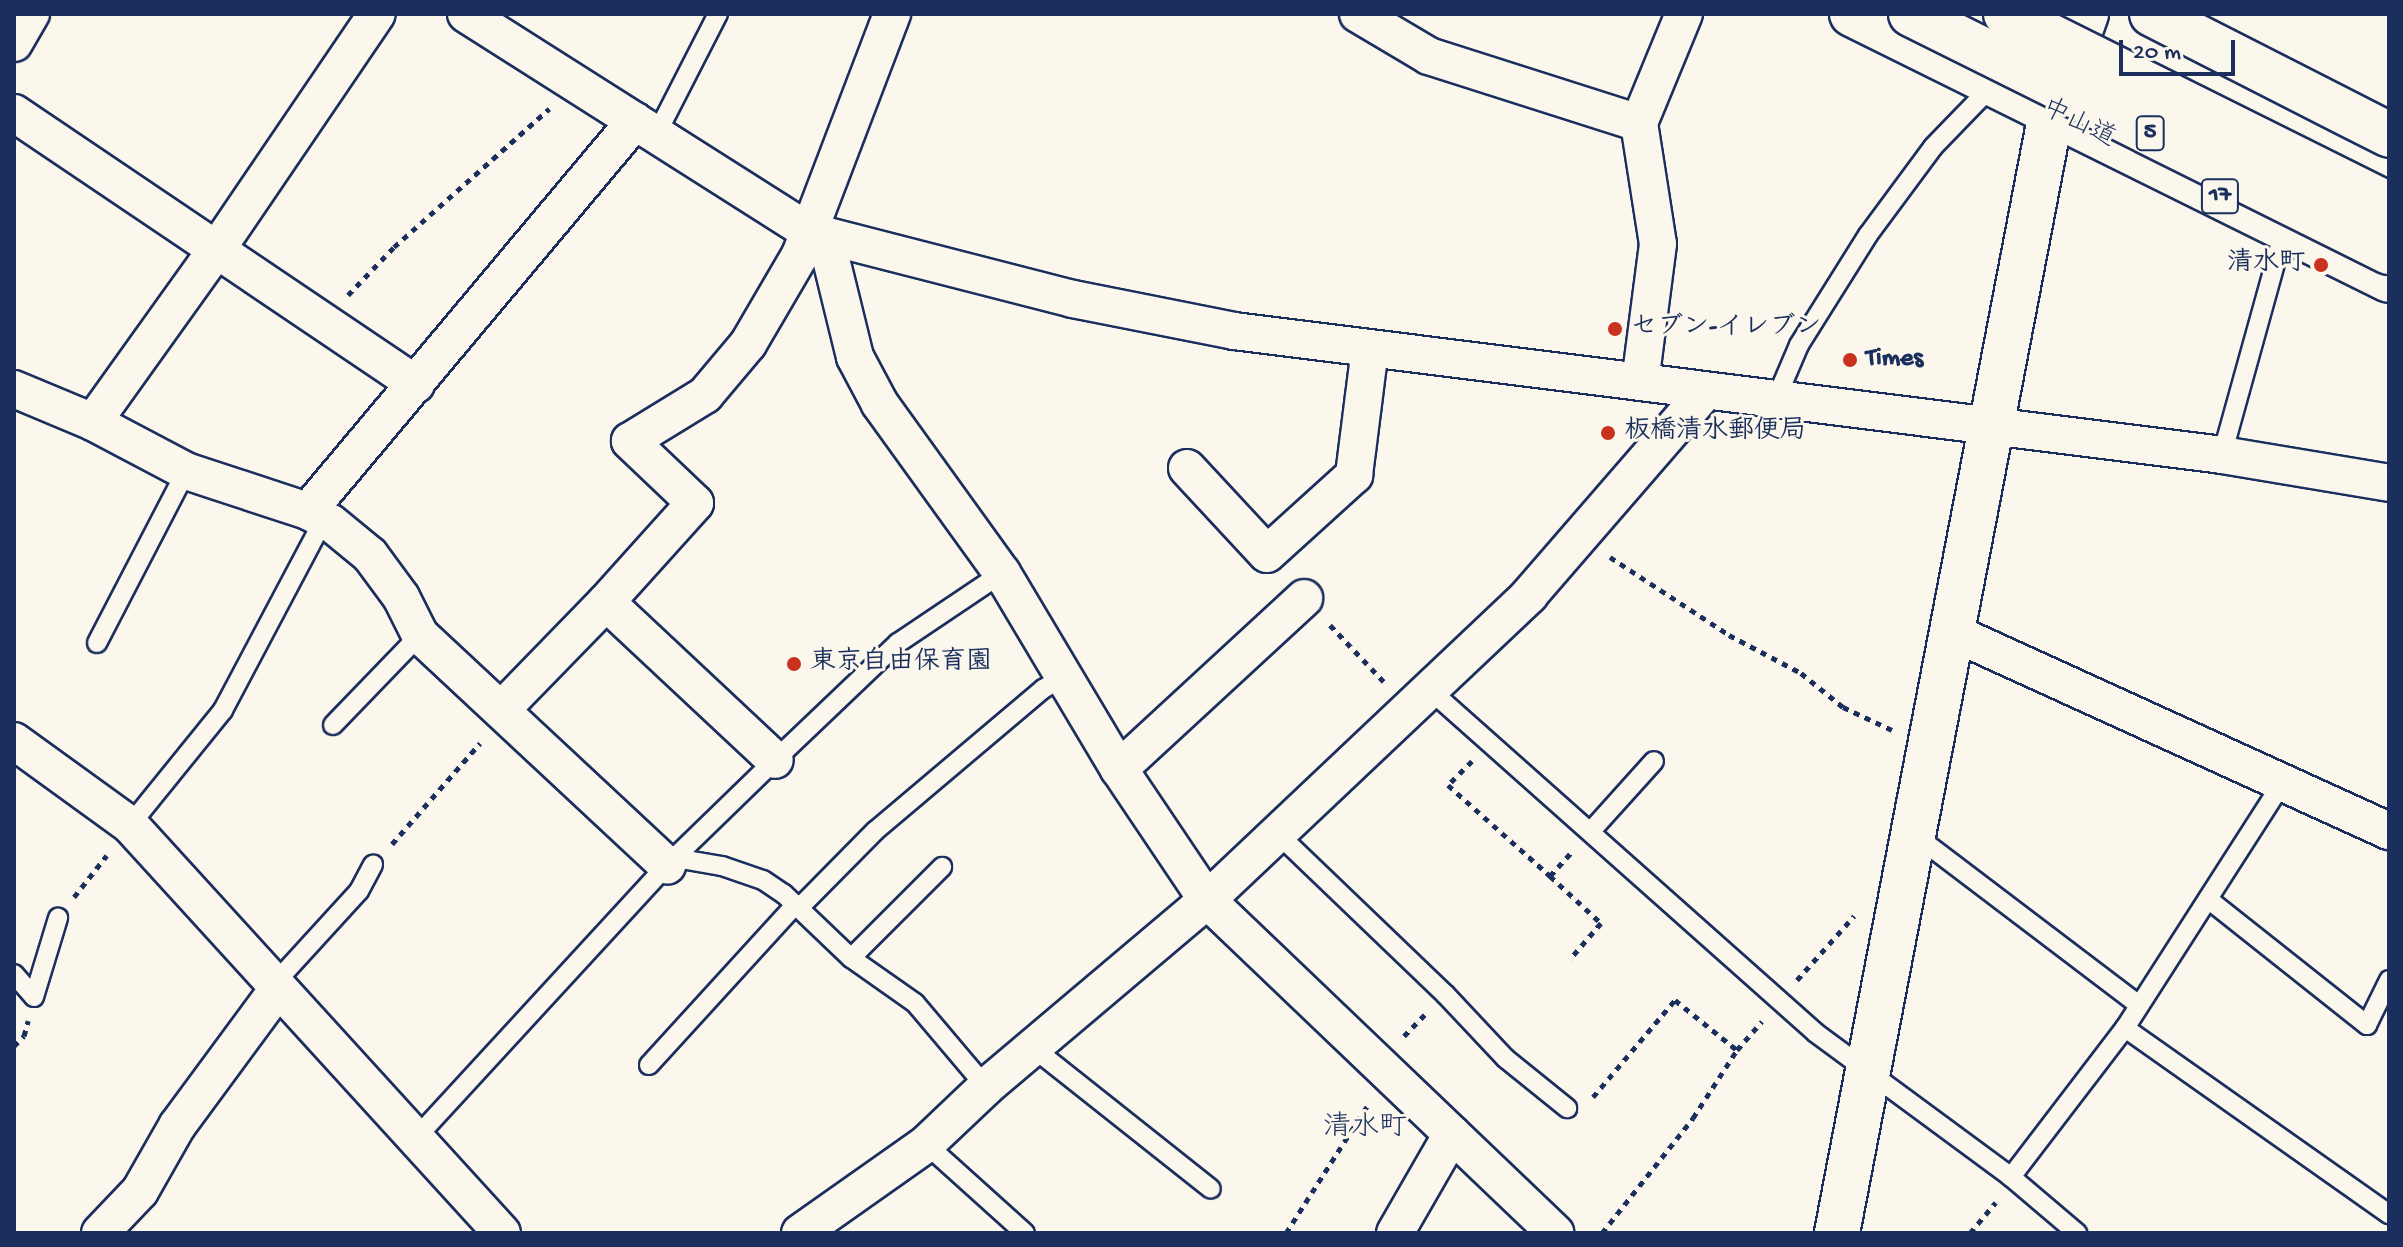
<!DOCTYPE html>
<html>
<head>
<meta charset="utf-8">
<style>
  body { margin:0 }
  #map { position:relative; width:2403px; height:1247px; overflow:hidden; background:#fbf7ec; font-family:"Gochi Hand","Klee One",sans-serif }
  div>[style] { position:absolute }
  .path>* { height:5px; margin-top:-2.5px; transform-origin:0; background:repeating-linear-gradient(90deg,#1b2f5e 0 6px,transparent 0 12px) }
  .roads { filter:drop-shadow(2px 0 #1b2f5e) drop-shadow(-2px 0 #1b2f5e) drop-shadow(0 2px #1b2f5e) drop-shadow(0 -2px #1b2f5e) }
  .service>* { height:18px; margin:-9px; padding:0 9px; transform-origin:9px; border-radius:9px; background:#fbf7ec }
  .minor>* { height:36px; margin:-18px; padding:0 18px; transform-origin:18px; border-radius:18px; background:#fbf7ec }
  .tertiary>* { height:44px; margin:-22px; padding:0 22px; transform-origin:22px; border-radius:22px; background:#fbf7ec }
  .trunk>* { height:44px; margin:-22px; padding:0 22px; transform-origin:22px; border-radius:22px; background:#fbf7ec }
  .motorway>* { height:44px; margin:-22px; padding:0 22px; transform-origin:22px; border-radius:22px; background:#fbf7ec }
  .bridges { filter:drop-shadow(2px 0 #1b2f5e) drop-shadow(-2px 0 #1b2f5e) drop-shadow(0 2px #1b2f5e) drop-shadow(0 -2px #1b2f5e) }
  .motorway-bridge>* { height:44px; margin:-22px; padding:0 22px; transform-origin:22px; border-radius:22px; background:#fbf7ec }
  .dots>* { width:22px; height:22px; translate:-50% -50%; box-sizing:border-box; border:4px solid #fbf7ec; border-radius:50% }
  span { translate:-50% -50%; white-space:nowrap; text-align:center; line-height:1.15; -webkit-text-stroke:6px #fbf7ec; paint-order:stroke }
  .shield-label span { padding:2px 6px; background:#fbf7ec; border:2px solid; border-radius:6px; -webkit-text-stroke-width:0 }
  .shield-label { font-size:24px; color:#1b2f5e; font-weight:700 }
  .street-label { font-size:26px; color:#1b2f5e }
  .poi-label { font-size:26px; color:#1b2f5e; font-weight:700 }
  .right { translate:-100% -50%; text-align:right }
  .left { translate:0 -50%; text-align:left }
  .neighbourhood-label { font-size:28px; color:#1b2f5e }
  .frame { position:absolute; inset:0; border:16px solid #1b2f5e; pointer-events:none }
  .scale { position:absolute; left:2119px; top:40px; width:116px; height:36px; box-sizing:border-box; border:4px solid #1b2f5e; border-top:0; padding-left:10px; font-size:24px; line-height:28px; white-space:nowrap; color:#1b2f5e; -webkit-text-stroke:6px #fbf7ec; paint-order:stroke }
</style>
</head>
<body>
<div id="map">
  <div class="path">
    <i style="left:348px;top:295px;width:66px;rotate:-46.2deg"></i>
    <i style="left:394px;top:247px;width:208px;rotate:-41.7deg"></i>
    <i style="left:1610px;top:557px;width:142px;rotate:33.2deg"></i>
    <i style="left:1729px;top:635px;width:81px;rotate:27.8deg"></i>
    <i style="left:1801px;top:673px;width:54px;rotate:39deg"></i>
    <i style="left:1843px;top:707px;width:56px;rotate:25.2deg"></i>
    <i style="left:1330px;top:625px;width:79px;rotate:46.5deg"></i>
    <i style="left:1472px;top:761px;width:34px;rotate:135deg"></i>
    <i style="left:1448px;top:785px;width:137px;rotate:41.7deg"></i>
    <i style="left:1550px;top:876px;width:31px;rotate:-48deg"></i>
    <i style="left:392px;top:844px;width:134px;rotate:-48.9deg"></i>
    <i style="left:1550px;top:876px;width:69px;rotate:42.7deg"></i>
    <i style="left:1601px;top:923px;width:48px;rotate:130.7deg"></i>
    <i style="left:74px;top:897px;width:53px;rotate:-51.8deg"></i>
    <i style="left:1797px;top:980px;width:86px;rotate:-48.3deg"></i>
    <i style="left:1404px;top:1036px;width:30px;rotate:-46deg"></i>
    <i style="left:14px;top:1046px;width:14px;rotate:-45deg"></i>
    <i style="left:24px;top:1036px;width:16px;rotate:-75deg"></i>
    <i style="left:1593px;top:1097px;width:127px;rotate:-49.8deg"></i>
    <i style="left:1675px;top:1000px;width:80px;rotate:38.9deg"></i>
    <i style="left:1286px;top:1233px;width:154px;rotate:-57.4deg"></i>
    <i style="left:1602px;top:1233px;width:147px;rotate:-51.6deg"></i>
    <i style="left:1693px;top:1118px;width:81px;rotate:-57.1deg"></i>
    <i style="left:1737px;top:1050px;width:38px;rotate:-49deg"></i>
    <i style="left:1970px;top:1233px;width:40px;rotate:-50deg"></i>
  </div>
  <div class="roads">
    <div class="service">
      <i style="left:656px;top:135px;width:136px;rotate:-62.9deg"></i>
      <i style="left:1776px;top:399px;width:59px;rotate:-66.9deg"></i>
      <i style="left:1799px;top:345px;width:130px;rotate:-57.9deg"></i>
      <i style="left:1868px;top:235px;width:109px;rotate:-53.5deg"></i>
      <i style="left:1933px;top:147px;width:88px;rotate:-45.9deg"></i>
      <i style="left:2222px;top:455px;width:236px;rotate:-74.5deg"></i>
      <i style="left:97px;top:643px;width:194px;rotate:-62.6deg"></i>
      <i style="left:1430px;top:690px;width:516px;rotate:41.62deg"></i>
      <i style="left:1816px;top:1033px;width:242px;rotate:36.4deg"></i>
      <i style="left:2011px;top:1177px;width:87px;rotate:40.3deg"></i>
      <i style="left:333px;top:725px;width:125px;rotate:-46deg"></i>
      <i style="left:130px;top:825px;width:148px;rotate:-51deg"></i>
      <i style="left:223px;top:710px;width:216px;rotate:-62.1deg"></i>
      <i style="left:1591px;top:831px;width:94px;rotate:-48deg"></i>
      <i style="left:1277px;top:833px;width:233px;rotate:43.8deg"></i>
      <i style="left:1445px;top:994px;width:88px;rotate:46.8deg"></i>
      <i style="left:1505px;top:1058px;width:80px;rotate:38.9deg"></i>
      <i style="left:1915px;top:835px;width:281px;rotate:37.2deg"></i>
      <i style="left:675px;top:858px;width:48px;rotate:9.7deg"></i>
      <i style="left:722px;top:866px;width:43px;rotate:18.9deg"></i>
      <i style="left:763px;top:880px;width:25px;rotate:34deg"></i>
      <i style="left:784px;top:894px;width:93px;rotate:43.7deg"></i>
      <i style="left:851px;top:958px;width:78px;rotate:35.1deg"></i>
      <i style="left:915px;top:1003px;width:110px;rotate:49.8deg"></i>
      <i style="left:2208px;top:899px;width:203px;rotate:38.4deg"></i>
      <i style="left:2367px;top:1025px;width:50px;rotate:-63.9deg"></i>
      <i style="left:800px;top:907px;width:107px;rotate:-45.4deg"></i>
      <i style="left:875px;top:831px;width:220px;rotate:-40.2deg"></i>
      <i style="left:1043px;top:689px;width:24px;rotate:-30deg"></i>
      <i style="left:851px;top:958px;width:129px;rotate:-45deg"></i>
      <i style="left:14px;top:974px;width:30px;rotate:49deg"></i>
      <i style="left:34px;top:997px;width:83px;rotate:-73.1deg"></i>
      <i style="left:274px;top:984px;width:126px;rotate:-47.6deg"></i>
      <i style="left:359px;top:891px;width:30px;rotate:-62deg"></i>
      <i style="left:2125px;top:1028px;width:323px;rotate:35.2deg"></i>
      <i style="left:1032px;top:1047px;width:228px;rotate:38.4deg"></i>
      <i style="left:649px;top:1065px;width:218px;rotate:-47.6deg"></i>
      <i style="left:415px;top:1139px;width:372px;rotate:-47.4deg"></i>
      <i style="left:667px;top:865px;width:151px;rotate:-44.2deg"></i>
      <i style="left:775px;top:760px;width:170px;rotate:-43.6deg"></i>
      <i style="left:898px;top:643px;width:125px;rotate:-33.9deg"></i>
      <i style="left:926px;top:1144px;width:133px;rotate:42deg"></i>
      <i style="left:2011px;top:1177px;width:188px;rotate:-52.6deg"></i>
      <i style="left:2125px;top:1028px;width:292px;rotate:-57.3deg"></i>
    </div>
    <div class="minor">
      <i style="left:466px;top:14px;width:405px;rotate:32.4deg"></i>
      <i style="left:808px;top:231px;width:274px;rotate:14.4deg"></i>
      <i style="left:1073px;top:299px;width:164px;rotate:11.2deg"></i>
      <i style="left:1234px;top:331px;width:996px;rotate:7.15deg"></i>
      <i style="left:2222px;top:455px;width:169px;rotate:9.5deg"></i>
      <i style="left:1358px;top:14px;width:82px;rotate:30.6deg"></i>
      <i style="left:1429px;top:56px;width:220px;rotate:17.7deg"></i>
      <i style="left:1639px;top:123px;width:122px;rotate:81.1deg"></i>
      <i style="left:1658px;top:244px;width:139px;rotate:97.4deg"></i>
      <i style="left:14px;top:43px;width:34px;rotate:-60deg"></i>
      <i style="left:14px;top:113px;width:485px;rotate:34deg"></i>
      <i style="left:1639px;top:123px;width:118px;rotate:-67.6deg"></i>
      <i style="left:808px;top:231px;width:29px;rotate:44deg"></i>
      <i style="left:829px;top:251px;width:109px;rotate:76.2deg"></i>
      <i style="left:855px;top:357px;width:53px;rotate:62deg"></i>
      <i style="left:880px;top:404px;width:208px;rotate:54.2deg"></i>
      <i style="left:1002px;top:573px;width:228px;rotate:59.2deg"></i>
      <i style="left:1119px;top:769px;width:158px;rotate:56.1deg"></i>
      <i style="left:1207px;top:900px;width:482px;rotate:43.7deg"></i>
      <i style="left:14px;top:389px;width:86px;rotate:22.7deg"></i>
      <i style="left:93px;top:422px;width:105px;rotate:27.8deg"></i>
      <i style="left:186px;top:471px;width:128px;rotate:18.2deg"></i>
      <i style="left:308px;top:511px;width:26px;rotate:28deg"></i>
      <i style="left:331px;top:523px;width:50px;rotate:39.4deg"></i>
      <i style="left:370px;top:555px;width:52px;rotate:53.6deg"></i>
      <i style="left:401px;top:597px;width:42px;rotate:63.4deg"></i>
      <i style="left:420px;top:635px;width:338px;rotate:43deg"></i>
      <i style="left:93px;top:422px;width:213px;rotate:-54.4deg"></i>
      <i style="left:217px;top:249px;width:284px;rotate:-55.8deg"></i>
      <i style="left:1187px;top:468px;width:117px;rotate:47.1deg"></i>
      <i style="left:1267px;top:554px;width:118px;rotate:-42.2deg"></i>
      <i style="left:1354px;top:475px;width:127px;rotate:-82.8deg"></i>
      <i style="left:308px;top:511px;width:509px;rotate:-50.02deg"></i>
      <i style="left:606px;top:602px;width:231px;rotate:43.1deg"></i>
      <i style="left:1952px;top:632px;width:480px;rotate:24.5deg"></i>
      <i style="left:503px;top:708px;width:148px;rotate:-45.8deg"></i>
      <i style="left:606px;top:602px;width:133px;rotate:-48deg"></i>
      <i style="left:695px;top:503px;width:90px;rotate:-136.4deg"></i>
      <i style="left:630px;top:441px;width:88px;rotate:-31.5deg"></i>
      <i style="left:705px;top:395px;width:67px;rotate:-49.9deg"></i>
      <i style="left:748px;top:344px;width:103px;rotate:-59.7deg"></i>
      <i style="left:800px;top:255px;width:258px;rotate:-69.1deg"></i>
      <i style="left:14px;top:741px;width:143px;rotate:35.9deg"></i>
      <i style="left:130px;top:825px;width:552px;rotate:47.64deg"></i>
      <i style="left:1119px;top:769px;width:252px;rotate:-42.7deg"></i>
      <i style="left:100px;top:1233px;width:58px;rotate:-46.4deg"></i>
      <i style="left:140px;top:1191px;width:75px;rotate:-60.4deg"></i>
      <i style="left:177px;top:1126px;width:170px;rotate:-53.6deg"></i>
      <i style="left:800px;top:1233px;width:154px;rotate:-35.2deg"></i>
      <i style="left:926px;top:1144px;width:83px;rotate:-43.5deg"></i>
      <i style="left:986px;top:1087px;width:289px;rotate:-40.2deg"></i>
      <i style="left:1207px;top:900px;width:444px;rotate:-43.4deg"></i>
      <i style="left:1529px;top:595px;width:270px;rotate:-49.1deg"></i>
      <i style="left:1395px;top:1233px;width:114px;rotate:-60.1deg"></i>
    </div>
    <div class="tertiary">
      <i style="left:1837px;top:1233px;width:1140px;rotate:-79.18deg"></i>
      <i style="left:2051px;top:113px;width:105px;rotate:-70.5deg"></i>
    </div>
    <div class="trunk">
      <i style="left:1852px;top:14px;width:599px;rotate:26.35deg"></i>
    </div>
    <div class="motorway">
      <i style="left:2152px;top:14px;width:266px;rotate:27deg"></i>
    </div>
  </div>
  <div class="bridges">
    <div class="motorway-bridge">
      <i style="left:1911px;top:14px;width:534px;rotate:26.47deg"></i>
      <i style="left:2006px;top:14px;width:428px;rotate:26.5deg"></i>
    </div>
  </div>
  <div class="dots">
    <i style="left:2321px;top:265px;background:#c8321e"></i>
    <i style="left:1615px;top:329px;background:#c8321e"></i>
    <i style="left:1850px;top:360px;background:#c8321e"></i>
    <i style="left:1608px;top:433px;background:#c8321e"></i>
    <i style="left:794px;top:664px;background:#c8321e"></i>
  </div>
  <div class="shield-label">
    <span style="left:2150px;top:133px">5</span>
    <span style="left:2220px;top:196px">17</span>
  </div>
  <div class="street-label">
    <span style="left:2078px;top:125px;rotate:26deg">中山道</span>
  </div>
  <div class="poi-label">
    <span class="right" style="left:2305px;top:265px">清水町</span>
    <span class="left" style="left:1631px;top:329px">セブン-イレブン</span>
    <span class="left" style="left:1866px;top:360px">Times</span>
    <span class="left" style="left:1624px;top:433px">板橋清水郵便局</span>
    <span class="left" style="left:810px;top:664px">東京自由保育園</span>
  </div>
  <div class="neighbourhood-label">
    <span style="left:1365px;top:1129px">清水町</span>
  </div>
  <div class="frame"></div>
  <div class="scale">20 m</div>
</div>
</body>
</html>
